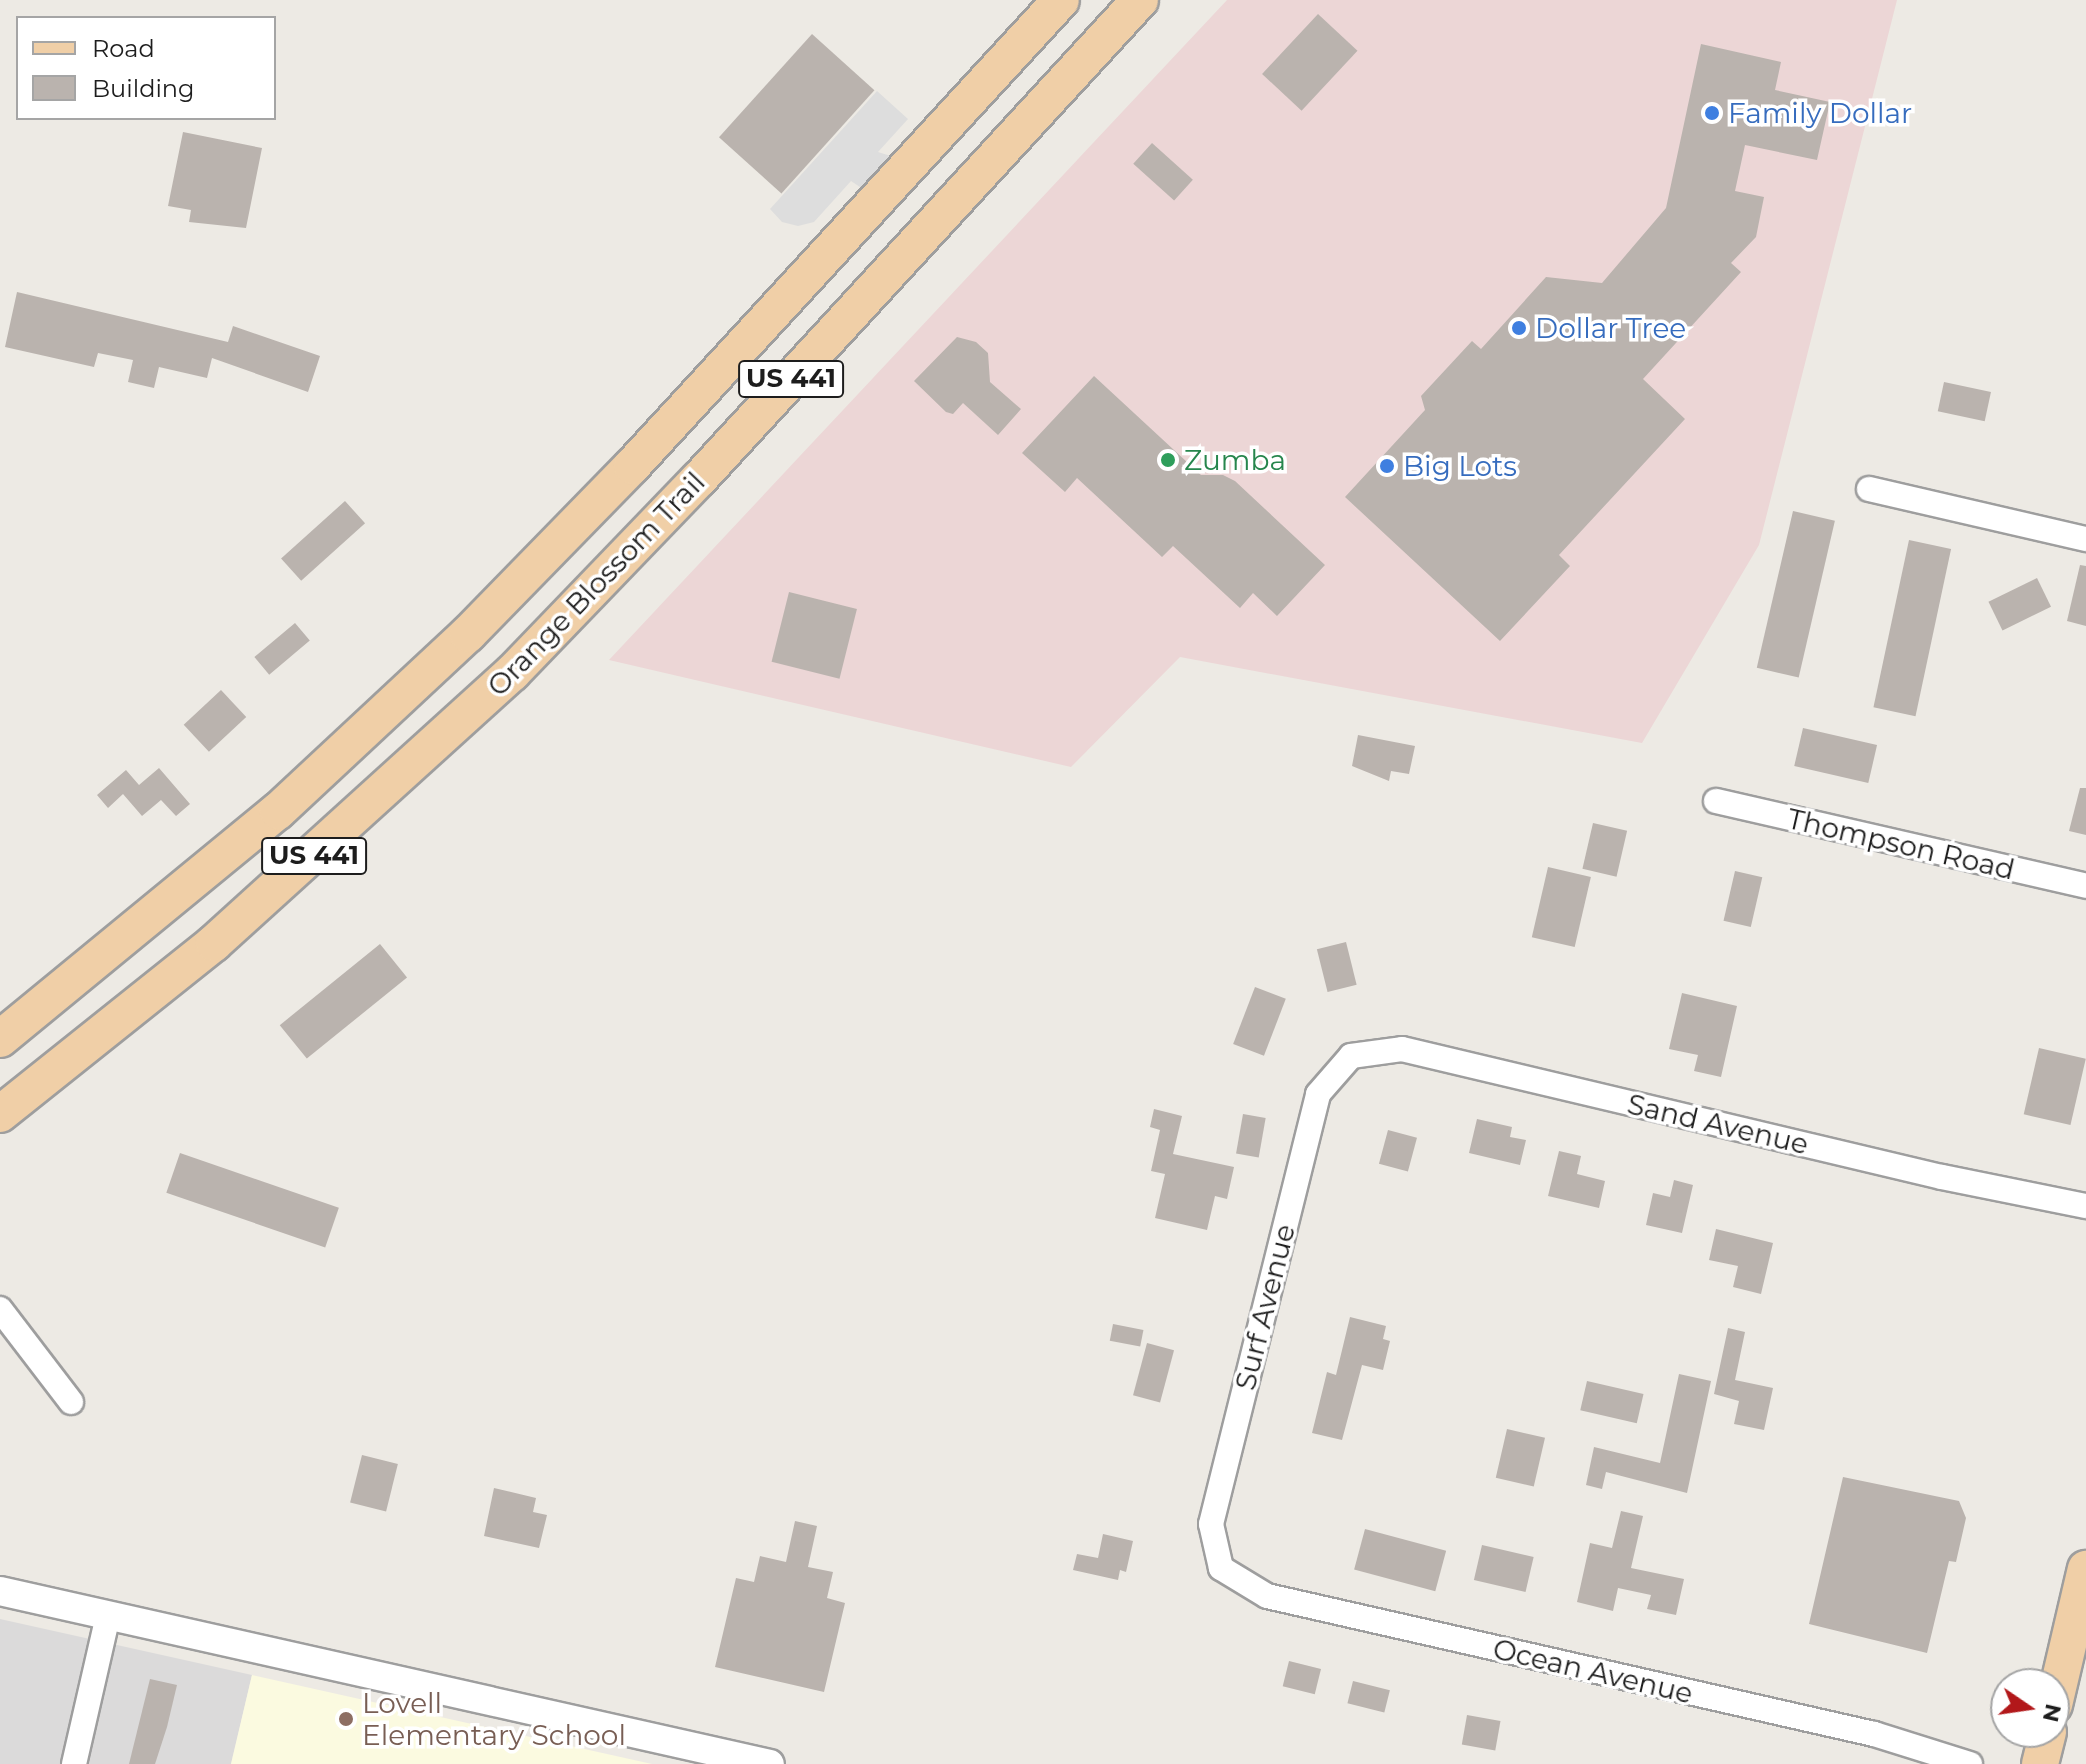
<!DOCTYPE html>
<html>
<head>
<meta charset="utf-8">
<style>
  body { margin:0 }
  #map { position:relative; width:2086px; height:1764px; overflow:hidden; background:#edeae4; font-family:Montserrat,sans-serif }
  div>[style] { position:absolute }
  .residential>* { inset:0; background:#dbdada }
  .commercial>* { inset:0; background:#ecd6d6 }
  .education>* { inset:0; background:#fbfae0 }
  .parking>* { inset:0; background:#ddd }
  .building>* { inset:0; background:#bab3ae; transform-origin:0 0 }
  .roads { filter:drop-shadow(2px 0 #9e9e9e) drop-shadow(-2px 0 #9e9e9e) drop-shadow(0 2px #9e9e9e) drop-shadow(0 -2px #9e9e9e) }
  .minor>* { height:24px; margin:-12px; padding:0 12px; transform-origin:12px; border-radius:12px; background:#fff }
  .tertiary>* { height:28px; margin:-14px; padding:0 14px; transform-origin:14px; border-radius:14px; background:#fff }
  .primary>* { height:36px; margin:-18px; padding:0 18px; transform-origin:18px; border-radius:18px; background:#f0cfa7 }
  .dots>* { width:22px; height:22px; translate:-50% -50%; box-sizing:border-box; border:4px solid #fff; border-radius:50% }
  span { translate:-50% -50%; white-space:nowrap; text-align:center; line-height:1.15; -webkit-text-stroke:7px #fff; paint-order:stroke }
  .shield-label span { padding:2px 6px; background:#fff; border:2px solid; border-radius:6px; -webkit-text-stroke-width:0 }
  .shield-label { font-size:26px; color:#1d1d1d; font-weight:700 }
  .shop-label { font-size:28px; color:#366cbe }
  .left { translate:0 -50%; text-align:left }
  .leisure-label { font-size:28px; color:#27864d }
  .street-label { font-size:28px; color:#1d1d1d }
  .education-label { font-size:28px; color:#785e54 }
  .legend { position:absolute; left:16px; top:16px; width:260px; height:104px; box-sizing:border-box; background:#fff; border:2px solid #a5a5a5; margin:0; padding:10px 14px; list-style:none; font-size:24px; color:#1d1d1d }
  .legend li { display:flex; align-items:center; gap:16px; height:40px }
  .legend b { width:40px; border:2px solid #a5a5a5 }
  .north { position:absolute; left:1990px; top:1668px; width:80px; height:80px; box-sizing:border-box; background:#fff; border:2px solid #a5a5a5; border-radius:50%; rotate:103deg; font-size:22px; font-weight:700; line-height:32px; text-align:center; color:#1d1d1d }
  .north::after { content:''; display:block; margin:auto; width:28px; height:36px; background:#b2181a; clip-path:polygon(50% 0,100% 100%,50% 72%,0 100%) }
</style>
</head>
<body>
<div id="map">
  <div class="residential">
    <i style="clip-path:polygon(0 1619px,252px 1675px,231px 1764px,0 1764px)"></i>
  </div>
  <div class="commercial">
    <i style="clip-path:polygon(1227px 0,1897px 0,1759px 545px,1642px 743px,1180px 657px,1071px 767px,609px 660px)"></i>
  </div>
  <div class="education">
    <i style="clip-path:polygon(252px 1675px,652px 1764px,231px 1764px)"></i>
  </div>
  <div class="parking">
    <i style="clip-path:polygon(877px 91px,908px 119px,878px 152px,894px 157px,861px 202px,860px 187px,851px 181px,814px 222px,798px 226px,782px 222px,770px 209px)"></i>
  </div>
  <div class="building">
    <i style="left:1318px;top:14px;width:54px;height:82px;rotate:43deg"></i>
    <i style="left:812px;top:34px;width:84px;height:139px;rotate:42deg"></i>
    <i style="clip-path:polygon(1701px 44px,1781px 62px,1775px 90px,1830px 102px,1817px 160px,1745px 145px,1735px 191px,1764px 197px,1756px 237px,1731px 263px,1741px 272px,1643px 379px,1685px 419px,1559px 555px,1570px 566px,1500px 641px,1345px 497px,1425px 410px,1421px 396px,1472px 341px,1481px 349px,1546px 277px,1602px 283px,1666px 208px)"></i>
    <i style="clip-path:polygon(183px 132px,262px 148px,246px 228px,189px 222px,191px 210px,168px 206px)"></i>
    <i style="left:1152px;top:143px;width:55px;height:28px;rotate:42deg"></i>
    <i style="clip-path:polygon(17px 292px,228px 342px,233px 326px,320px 356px,308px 392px,212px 358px,207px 378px,159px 367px,154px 388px,128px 382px,133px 360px,98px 353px,94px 367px,5px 347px)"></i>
    <i style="clip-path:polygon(957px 337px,976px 342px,988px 353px,990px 382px,1021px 409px,998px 435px,963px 403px,953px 414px,946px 412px,914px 381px)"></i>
    <i style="clip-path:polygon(1094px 376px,1201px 475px,1223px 475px,1235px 481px,1325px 565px,1277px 616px,1253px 593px,1240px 608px,1173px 546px,1162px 557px,1077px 478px,1065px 492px,1022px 453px)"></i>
    <i style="left:1944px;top:382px;width:48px;height:30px;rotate:12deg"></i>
    <i style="left:345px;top:501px;width:30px;height:86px;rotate:48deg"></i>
    <i style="left:1793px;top:511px;width:43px;height:161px;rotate:13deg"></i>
    <i style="left:1909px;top:540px;width:43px;height:171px;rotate:12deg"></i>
    <i style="clip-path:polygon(2080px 565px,2086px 566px,2086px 626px,2067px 621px)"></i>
    <i style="left:2037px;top:578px;width:32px;height:54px;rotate:64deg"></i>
    <i style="left:789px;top:592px;width:70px;height:72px;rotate:14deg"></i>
    <i style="left:295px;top:623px;width:23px;height:53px;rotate:50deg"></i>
    <i style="left:221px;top:690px;width:37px;height:51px;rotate:47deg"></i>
    <i style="left:1803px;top:728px;width:76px;height:39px;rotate:13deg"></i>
    <i style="clip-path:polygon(1358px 735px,1415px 746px,1409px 774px,1391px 771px,1389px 781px,1352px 766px)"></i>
    <i style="clip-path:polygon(159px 768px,190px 804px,176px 816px,161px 800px,142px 816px,123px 794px,108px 808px,97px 795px,126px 770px,139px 785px)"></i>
    <i style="clip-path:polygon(2080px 788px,2086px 788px,2086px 835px,2069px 831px)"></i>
    <i style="left:1593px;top:823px;width:35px;height:47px;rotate:13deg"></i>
    <i style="left:1548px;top:867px;width:44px;height:72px;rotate:13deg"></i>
    <i style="left:1735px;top:871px;width:28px;height:51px;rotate:13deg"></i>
    <i style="left:1346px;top:942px;width:44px;height:30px;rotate:76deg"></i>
    <i style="left:380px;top:944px;width:43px;height:129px;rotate:51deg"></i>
    <i style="left:1255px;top:987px;width:33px;height:61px;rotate:21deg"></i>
    <i style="clip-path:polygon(1682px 993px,1737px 1006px,1721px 1077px,1694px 1071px,1698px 1055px,1669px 1049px)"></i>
    <i style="left:2039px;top:1048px;width:48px;height:68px;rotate:13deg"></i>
    <i style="clip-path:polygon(1154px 1109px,1182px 1116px,1173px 1154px,1234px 1167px,1227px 1199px,1215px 1196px,1207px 1230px,1155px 1218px,1165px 1174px,1151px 1171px,1160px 1130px,1150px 1127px)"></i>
    <i style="left:1243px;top:1114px;width:23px;height:40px;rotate:10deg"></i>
    <i style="clip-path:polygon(1477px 1119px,1512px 1127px,1510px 1137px,1526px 1140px,1520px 1165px,1469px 1153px)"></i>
    <i style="left:1388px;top:1130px;width:30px;height:35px;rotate:15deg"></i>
    <i style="clip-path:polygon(1559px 1151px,1581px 1156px,1577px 1174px,1605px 1181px,1599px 1208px,1548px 1196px)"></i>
    <i style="left:180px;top:1153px;width:168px;height:42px;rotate:19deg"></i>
    <i style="clip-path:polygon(1674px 1180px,1693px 1185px,1682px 1233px,1646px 1225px,1653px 1193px,1670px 1197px)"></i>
    <i style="clip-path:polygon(1716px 1229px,1773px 1243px,1761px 1294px,1733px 1287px,1738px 1266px,1709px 1260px)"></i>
    <i style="clip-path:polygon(1350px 1317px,1386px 1326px,1383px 1339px,1390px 1341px,1383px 1370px,1362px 1365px,1342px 1440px,1312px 1433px,1327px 1372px,1336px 1375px)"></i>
    <i style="left:1113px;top:1324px;width:31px;height:17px;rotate:11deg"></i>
    <i style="clip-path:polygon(1728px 1328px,1745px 1332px,1735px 1380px,1773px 1388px,1764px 1430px,1734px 1424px,1739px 1401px,1714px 1394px)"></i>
    <i style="left:1147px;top:1343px;width:28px;height:54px;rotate:15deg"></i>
    <i style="clip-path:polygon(1679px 1374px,1711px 1381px,1687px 1493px,1606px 1472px,1602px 1489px,1586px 1485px,1594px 1447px,1660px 1463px)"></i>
    <i style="left:1587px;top:1381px;width:58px;height:30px;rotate:13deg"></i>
    <i style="left:1507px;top:1429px;width:39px;height:50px;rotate:13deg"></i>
    <i style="left:362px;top:1455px;width:37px;height:49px;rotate:14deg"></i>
    <i style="clip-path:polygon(1843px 1477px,1959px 1501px,1966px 1518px,1956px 1562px,1949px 1561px,1927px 1653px,1809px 1624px)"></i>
    <i style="clip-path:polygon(494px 1488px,536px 1498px,533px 1512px,547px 1515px,539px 1548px,484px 1536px)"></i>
    <i style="clip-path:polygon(1621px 1511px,1643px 1516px,1631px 1568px,1684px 1579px,1676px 1615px,1647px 1609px,1651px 1595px,1618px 1588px,1613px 1611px,1577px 1602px,1590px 1543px,1612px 1548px)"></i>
    <i style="clip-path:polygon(795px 1521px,817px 1526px,808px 1567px,833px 1572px,827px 1598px,845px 1603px,824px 1692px,715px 1667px,736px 1578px,754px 1582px,760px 1556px,786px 1562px)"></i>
    <i style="left:1365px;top:1529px;width:84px;height:42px;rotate:15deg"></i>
    <i style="clip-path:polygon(1103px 1534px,1133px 1541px,1126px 1572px,1120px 1570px,1118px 1580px,1073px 1570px,1077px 1554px,1098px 1558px)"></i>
    <i style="left:1482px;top:1545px;width:53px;height:36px;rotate:13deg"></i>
    <i style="left:1289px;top:1661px;width:33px;height:26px;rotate:14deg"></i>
    <i style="clip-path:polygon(150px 1679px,177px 1685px,167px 1727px,155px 1764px,129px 1764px)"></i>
    <i style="left:1353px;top:1681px;width:38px;height:23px;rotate:14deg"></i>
    <i style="left:1467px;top:1715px;width:34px;height:30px;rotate:10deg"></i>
  </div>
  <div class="roads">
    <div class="minor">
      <i style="left:1869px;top:489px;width:223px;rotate:13deg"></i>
      <i style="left:1716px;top:801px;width:380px;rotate:12.9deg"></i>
      <i style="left:0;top:1309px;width:117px;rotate:52.6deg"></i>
      <i style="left:74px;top:1764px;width:152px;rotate:-77.1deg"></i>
      <i style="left:1970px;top:1764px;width:101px;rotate:-162.6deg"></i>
      <i style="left:1874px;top:1734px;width:622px;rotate:-167.19deg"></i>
      <i style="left:1267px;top:1596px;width:54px;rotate:-148.7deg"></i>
      <i style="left:1221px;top:1568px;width:45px;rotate:-102.8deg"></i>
      <i style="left:1211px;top:1524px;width:443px;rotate:-76deg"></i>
      <i style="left:1318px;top:1094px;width:50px;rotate:-49deg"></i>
      <i style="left:1351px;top:1056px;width:51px;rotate:-7.8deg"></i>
      <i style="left:1402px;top:1049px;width:555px;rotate:13.34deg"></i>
      <i style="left:1942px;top:1177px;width:147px;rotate:11.4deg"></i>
    </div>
    <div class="tertiary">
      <i style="left:0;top:1591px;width:789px;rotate:12.66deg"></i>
    </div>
    <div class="primary">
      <i style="left:0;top:1039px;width:360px;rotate:-39.4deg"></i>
      <i style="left:278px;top:811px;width:260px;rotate:-43deg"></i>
      <i style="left:468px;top:634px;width:235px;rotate:-45.7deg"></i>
      <i style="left:632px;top:466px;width:633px;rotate:-47.37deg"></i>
      <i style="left:0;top:1114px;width:274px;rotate:-38.6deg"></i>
      <i style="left:214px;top:943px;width:402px;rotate:-42.2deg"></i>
      <i style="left:512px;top:673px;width:269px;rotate:-46.1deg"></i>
      <i style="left:699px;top:479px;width:651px;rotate:-47.37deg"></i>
      <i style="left:2054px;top:1705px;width:140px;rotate:-76.8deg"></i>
      <i style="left:2040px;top:1764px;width:33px;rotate:-76deg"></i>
    </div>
  </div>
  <div class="dots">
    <i style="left:1712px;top:113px;background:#3f7fe0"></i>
    <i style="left:1519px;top:328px;background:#3f7fe0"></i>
    <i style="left:1168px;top:460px;background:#2e9e5b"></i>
    <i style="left:1387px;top:466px;background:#3f7fe0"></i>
    <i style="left:346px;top:1719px;background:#8d6e63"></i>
  </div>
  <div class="shield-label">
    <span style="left:791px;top:379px">US 441</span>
    <span style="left:314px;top:856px">US 441</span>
  </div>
  <div class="shop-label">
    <span class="left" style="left:1728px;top:113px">Family Dollar</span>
    <span class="left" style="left:1535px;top:328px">Dollar Tree</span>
    <span class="left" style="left:1403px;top:466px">Big Lots</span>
  </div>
  <div class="leisure-label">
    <span class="left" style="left:1184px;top:460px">Zumba</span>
  </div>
  <div class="street-label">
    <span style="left:596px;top:584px;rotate:-46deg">Orange Blossom Trail</span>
    <span style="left:1901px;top:844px;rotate:13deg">Thompson Road</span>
    <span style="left:1718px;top:1124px;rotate:13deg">Sand Avenue</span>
    <span style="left:1265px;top:1307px;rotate:-76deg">Surf Avenue</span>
    <span style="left:1593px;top:1671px;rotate:13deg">Ocean Avenue</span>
  </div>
  <div class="education-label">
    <span class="left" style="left:362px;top:1719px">Lovell<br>Elementary School</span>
  </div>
  <ul class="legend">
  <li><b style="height:10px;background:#f0cfa7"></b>Road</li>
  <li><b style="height:22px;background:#bab3ae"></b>Building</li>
  </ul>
  <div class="north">N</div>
</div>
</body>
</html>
